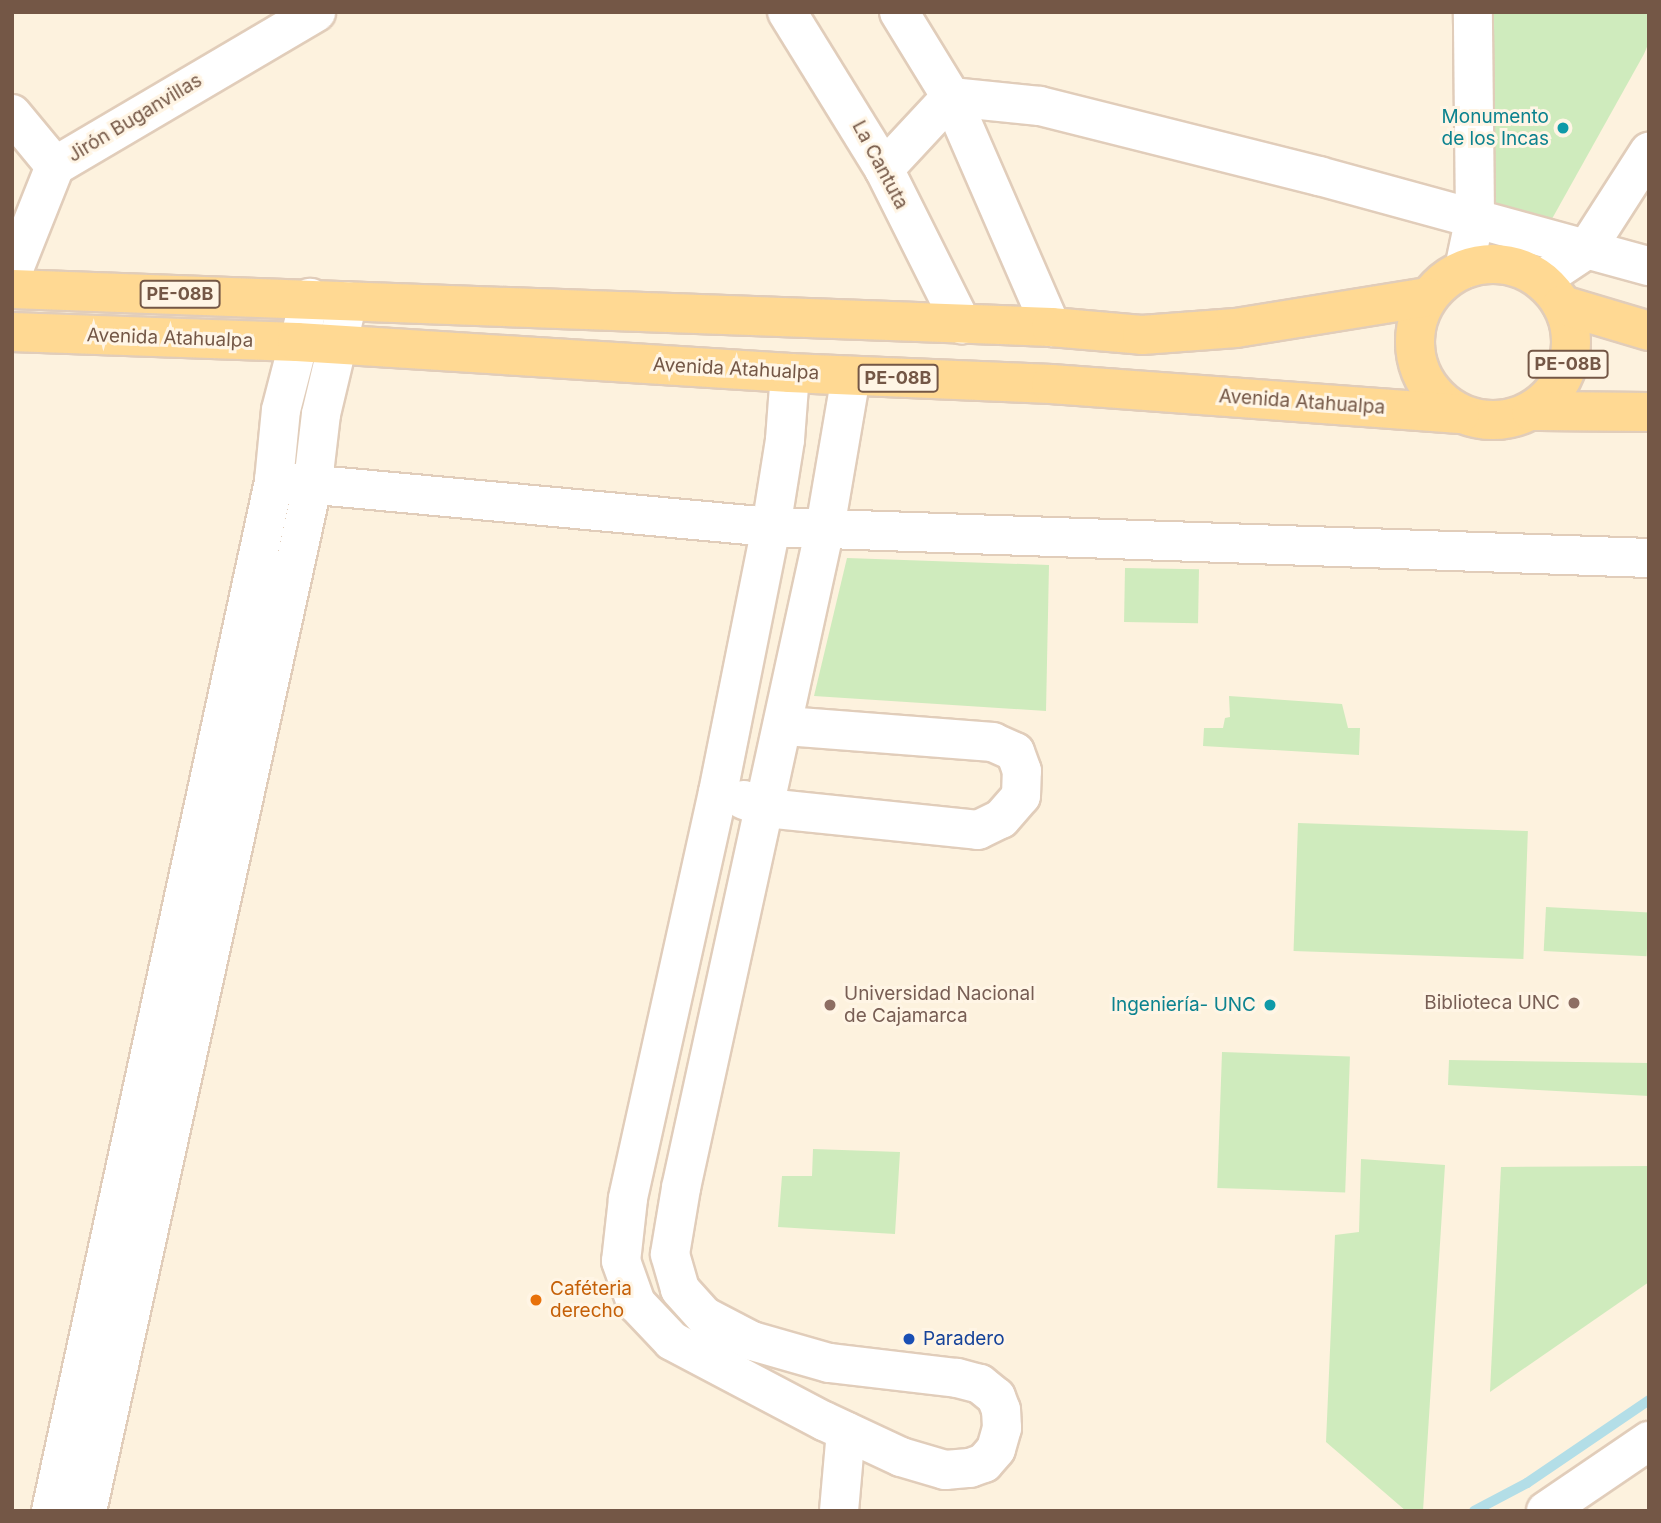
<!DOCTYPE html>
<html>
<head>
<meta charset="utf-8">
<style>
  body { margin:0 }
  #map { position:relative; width:1661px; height:1523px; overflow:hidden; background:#fdf2de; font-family:Inter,sans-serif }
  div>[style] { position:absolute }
  .green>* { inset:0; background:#cfebbd; transform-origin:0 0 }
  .stream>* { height:10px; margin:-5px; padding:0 5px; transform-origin:5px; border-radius:5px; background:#b3dee7 }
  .roads { filter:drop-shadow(2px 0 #e1cdba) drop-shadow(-2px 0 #e1cdba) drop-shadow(0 2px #e1cdba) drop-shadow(0 -2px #e1cdba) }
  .minor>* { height:38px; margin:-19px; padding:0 19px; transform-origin:19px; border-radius:19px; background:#fff }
  .major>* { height:38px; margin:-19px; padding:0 19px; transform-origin:19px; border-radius:19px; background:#ffd993 }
  .major>.ring { margin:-19px; padding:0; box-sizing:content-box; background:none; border:38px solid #ffd993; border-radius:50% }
  .dots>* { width:19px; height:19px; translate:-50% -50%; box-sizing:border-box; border:4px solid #fff5e5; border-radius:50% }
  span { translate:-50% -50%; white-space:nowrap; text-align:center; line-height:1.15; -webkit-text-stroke:6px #fff5e5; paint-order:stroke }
  .shield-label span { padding:2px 5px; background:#fff5e5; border:2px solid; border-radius:5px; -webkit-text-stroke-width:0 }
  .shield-label { font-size:18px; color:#745746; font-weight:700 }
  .culture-label { font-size:19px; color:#0d838f }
  .right { translate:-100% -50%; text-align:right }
  .street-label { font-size:19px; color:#745746 }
  .education-label { font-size:19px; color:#785e54 }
  .left { translate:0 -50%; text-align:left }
  .food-label { font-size:19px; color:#c56008 }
  .transit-label { font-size:19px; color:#164399 }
  .frame { position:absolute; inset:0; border:14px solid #745746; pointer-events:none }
</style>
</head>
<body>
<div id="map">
  <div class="green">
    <i style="clip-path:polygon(1462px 12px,1649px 12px,1649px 42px,1644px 54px,1548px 226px,1469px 208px)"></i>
    <i style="clip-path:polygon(847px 558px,1049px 565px,1046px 711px,814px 696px)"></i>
    <i style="left:1125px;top:568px;width:74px;height:54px;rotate:1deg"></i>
    <i style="clip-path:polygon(1229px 696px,1342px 704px,1348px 728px,1360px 728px,1359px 755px,1203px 746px,1204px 728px,1223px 728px,1225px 718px,1230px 717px)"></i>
    <i style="left:1298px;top:823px;width:230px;height:128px;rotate:2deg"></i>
    <i style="left:1546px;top:907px;width:103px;height:44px;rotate:3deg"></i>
    <i style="left:1222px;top:1052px;width:128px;height:136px;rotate:2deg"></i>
    <i style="clip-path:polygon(1449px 1060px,1649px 1063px,1649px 1096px,1448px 1085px)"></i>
    <i style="clip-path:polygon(813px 1149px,900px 1152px,895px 1234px,778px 1227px,782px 1176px,812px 1176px)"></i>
    <i style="clip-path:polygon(1361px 1159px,1445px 1165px,1423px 1511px,1406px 1511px,1326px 1442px,1335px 1235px,1359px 1232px)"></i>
    <i style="clip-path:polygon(1649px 1166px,1649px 1282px,1490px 1392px,1501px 1167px)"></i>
  </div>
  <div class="stream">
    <i style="left:1474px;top:1511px;width:60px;rotate:-27.8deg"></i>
    <i style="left:1527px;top:1483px;width:148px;rotate:-34.2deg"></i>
  </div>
  <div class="roads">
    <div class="minor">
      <i style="left:787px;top:12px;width:185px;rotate:58.3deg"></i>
      <i style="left:884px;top:169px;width:174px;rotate:63.4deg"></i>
      <i style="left:899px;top:12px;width:100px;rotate:58.5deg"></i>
      <i style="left:951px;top:97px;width:251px;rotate:66.5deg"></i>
      <i style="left:12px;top:114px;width:67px;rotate:50.4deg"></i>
      <i style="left:884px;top:169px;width:98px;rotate:-47.1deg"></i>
      <i style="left:951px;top:97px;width:89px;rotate:5.8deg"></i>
      <i style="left:1040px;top:106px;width:288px;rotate:14.1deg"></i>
      <i style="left:1319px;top:176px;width:342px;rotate:15.3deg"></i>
      <i style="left:1464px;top:269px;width:53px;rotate:-78.1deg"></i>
      <i style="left:1475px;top:217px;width:205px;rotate:-90.6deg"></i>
      <i style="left:12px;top:274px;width:116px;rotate:-68.3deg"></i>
      <i style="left:55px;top:166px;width:303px;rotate:-30.5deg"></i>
      <i style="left:1541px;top:280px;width:54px;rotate:-33.7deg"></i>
      <i style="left:1586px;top:250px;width:117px;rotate:-57.3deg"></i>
      <i style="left:790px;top:373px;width:67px;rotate:94.3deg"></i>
      <i style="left:785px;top:440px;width:88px;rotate:99.1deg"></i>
      <i style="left:771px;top:527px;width:270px;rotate:101.3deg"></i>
      <i style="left:718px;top:792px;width:417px;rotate:102.5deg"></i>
      <i style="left:628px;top:1199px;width:62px;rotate:96.4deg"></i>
      <i style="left:621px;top:1261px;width:45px;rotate:70.3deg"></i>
      <i style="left:636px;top:1303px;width:52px;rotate:46.5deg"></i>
      <i style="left:672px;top:1341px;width:172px;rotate:27.8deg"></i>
      <i style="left:824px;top:1421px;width:85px;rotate:25.1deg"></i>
      <i style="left:901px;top:1457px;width:46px;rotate:16.5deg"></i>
      <i style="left:945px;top:1470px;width:25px;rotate:-5deg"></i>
      <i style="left:970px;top:1468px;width:15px;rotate:-20deg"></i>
      <i style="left:984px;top:1463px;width:18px;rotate:-49deg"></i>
      <i style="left:996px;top:1449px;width:22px;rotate:-74deg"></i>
      <i style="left:1002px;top:1428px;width:18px;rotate:-93deg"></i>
      <i style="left:1001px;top:1410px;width:14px;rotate:-111deg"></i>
      <i style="left:996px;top:1397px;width:21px;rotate:-141deg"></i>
      <i style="left:980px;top:1384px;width:24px;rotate:-165deg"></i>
      <i style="left:957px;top:1378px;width:129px;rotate:-173.3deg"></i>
      <i style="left:829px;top:1363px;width:80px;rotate:-164.1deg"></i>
      <i style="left:752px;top:1341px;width:54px;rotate:-152.5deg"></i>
      <i style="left:704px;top:1316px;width:36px;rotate:-132deg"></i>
      <i style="left:680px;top:1289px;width:36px;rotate:-106deg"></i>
      <i style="left:670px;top:1254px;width:67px;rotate:-80.5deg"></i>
      <i style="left:681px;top:1188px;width:676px;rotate:-77.69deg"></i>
      <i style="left:825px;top:528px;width:154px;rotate:-80.3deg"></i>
      <i style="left:274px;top:481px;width:499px;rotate:5.3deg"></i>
      <i style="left:771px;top:527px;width:879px;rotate:2.02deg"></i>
      <i style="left:744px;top:800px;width:23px;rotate:20deg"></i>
      <i style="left:766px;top:808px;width:213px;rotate:5.9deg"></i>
      <i style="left:978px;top:830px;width:25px;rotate:-26deg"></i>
      <i style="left:1001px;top:819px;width:30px;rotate:-49deg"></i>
      <i style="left:1021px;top:796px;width:25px;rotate:-88deg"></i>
      <i style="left:1022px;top:771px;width:20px;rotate:-110deg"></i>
      <i style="left:1015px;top:752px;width:24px;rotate:-156deg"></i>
      <i style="left:993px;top:742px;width:211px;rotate:-175.6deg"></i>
      <i style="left:51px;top:1511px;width:1054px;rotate:-77.78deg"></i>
      <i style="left:274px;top:481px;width:71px;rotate:-84.4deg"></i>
      <i style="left:281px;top:410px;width:116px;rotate:-75.5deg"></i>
      <i style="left:87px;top:1511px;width:1054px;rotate:-77.61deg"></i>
      <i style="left:313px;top:482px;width:68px;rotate:-83.3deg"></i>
      <i style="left:321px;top:414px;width:116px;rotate:-76.6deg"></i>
      <i style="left:839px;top:1511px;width:80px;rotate:-85deg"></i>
      <i style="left:1546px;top:1511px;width:125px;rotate:-34.2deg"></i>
    </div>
    <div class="major">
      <i class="ring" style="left:1415px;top:264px;width:118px;height:118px"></i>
      <i style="left:12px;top:289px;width:1040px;rotate:2.09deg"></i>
      <i style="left:1051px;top:327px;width:91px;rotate:5deg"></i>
      <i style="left:1142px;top:335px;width:94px;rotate:-4.3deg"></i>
      <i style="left:1236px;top:328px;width:194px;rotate:-9.2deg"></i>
      <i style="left:1562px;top:305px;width:91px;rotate:16.6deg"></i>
      <i style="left:12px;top:332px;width:285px;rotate:2deg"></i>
      <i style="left:297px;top:342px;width:494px;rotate:3.6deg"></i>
      <i style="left:790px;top:373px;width:261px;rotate:2.4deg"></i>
      <i style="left:1051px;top:384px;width:410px;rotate:4.2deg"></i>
      <i style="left:1531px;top:411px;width:118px;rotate:0.5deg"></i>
    </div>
  </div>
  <div class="dots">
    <i style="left:1563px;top:128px;background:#0f9aa8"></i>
    <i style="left:1574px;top:1003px;background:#8d6e63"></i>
    <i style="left:830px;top:1005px;background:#8d6e63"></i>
    <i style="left:1270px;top:1005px;background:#0f9aa8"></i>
    <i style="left:536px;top:1300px;background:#e8710a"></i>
    <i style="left:909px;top:1339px;background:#1a4fb4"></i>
  </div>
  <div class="shield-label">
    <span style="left:180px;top:294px">PE-08B</span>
    <span style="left:1568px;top:364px">PE-08B</span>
    <span style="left:898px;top:378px">PE-08B</span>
  </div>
  <div class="culture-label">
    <span class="right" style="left:1549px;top:128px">Monumento<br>de los Incas</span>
    <span class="right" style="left:1256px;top:1005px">Ingeniería- UNC</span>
  </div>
  <div class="street-label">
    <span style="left:135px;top:118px;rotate:-31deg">Jirón Buganvillas</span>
    <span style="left:880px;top:165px;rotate:62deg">La Cantuta</span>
    <span style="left:170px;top:338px;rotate:2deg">Avenida Atahualpa</span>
    <span style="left:736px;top:369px;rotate:3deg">Avenida Atahualpa</span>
    <span style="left:1302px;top:402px;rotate:4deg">Avenida Atahualpa</span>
  </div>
  <div class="education-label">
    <span class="left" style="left:844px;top:1005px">Universidad Nacional<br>de Cajamarca</span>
    <span class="right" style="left:1560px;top:1003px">Biblioteca UNC</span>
  </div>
  <div class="food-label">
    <span class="left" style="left:550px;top:1300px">Caféteria<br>derecho</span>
  </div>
  <div class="transit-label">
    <span class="left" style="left:923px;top:1339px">Paradero</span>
  </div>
  <div class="frame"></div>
</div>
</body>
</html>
